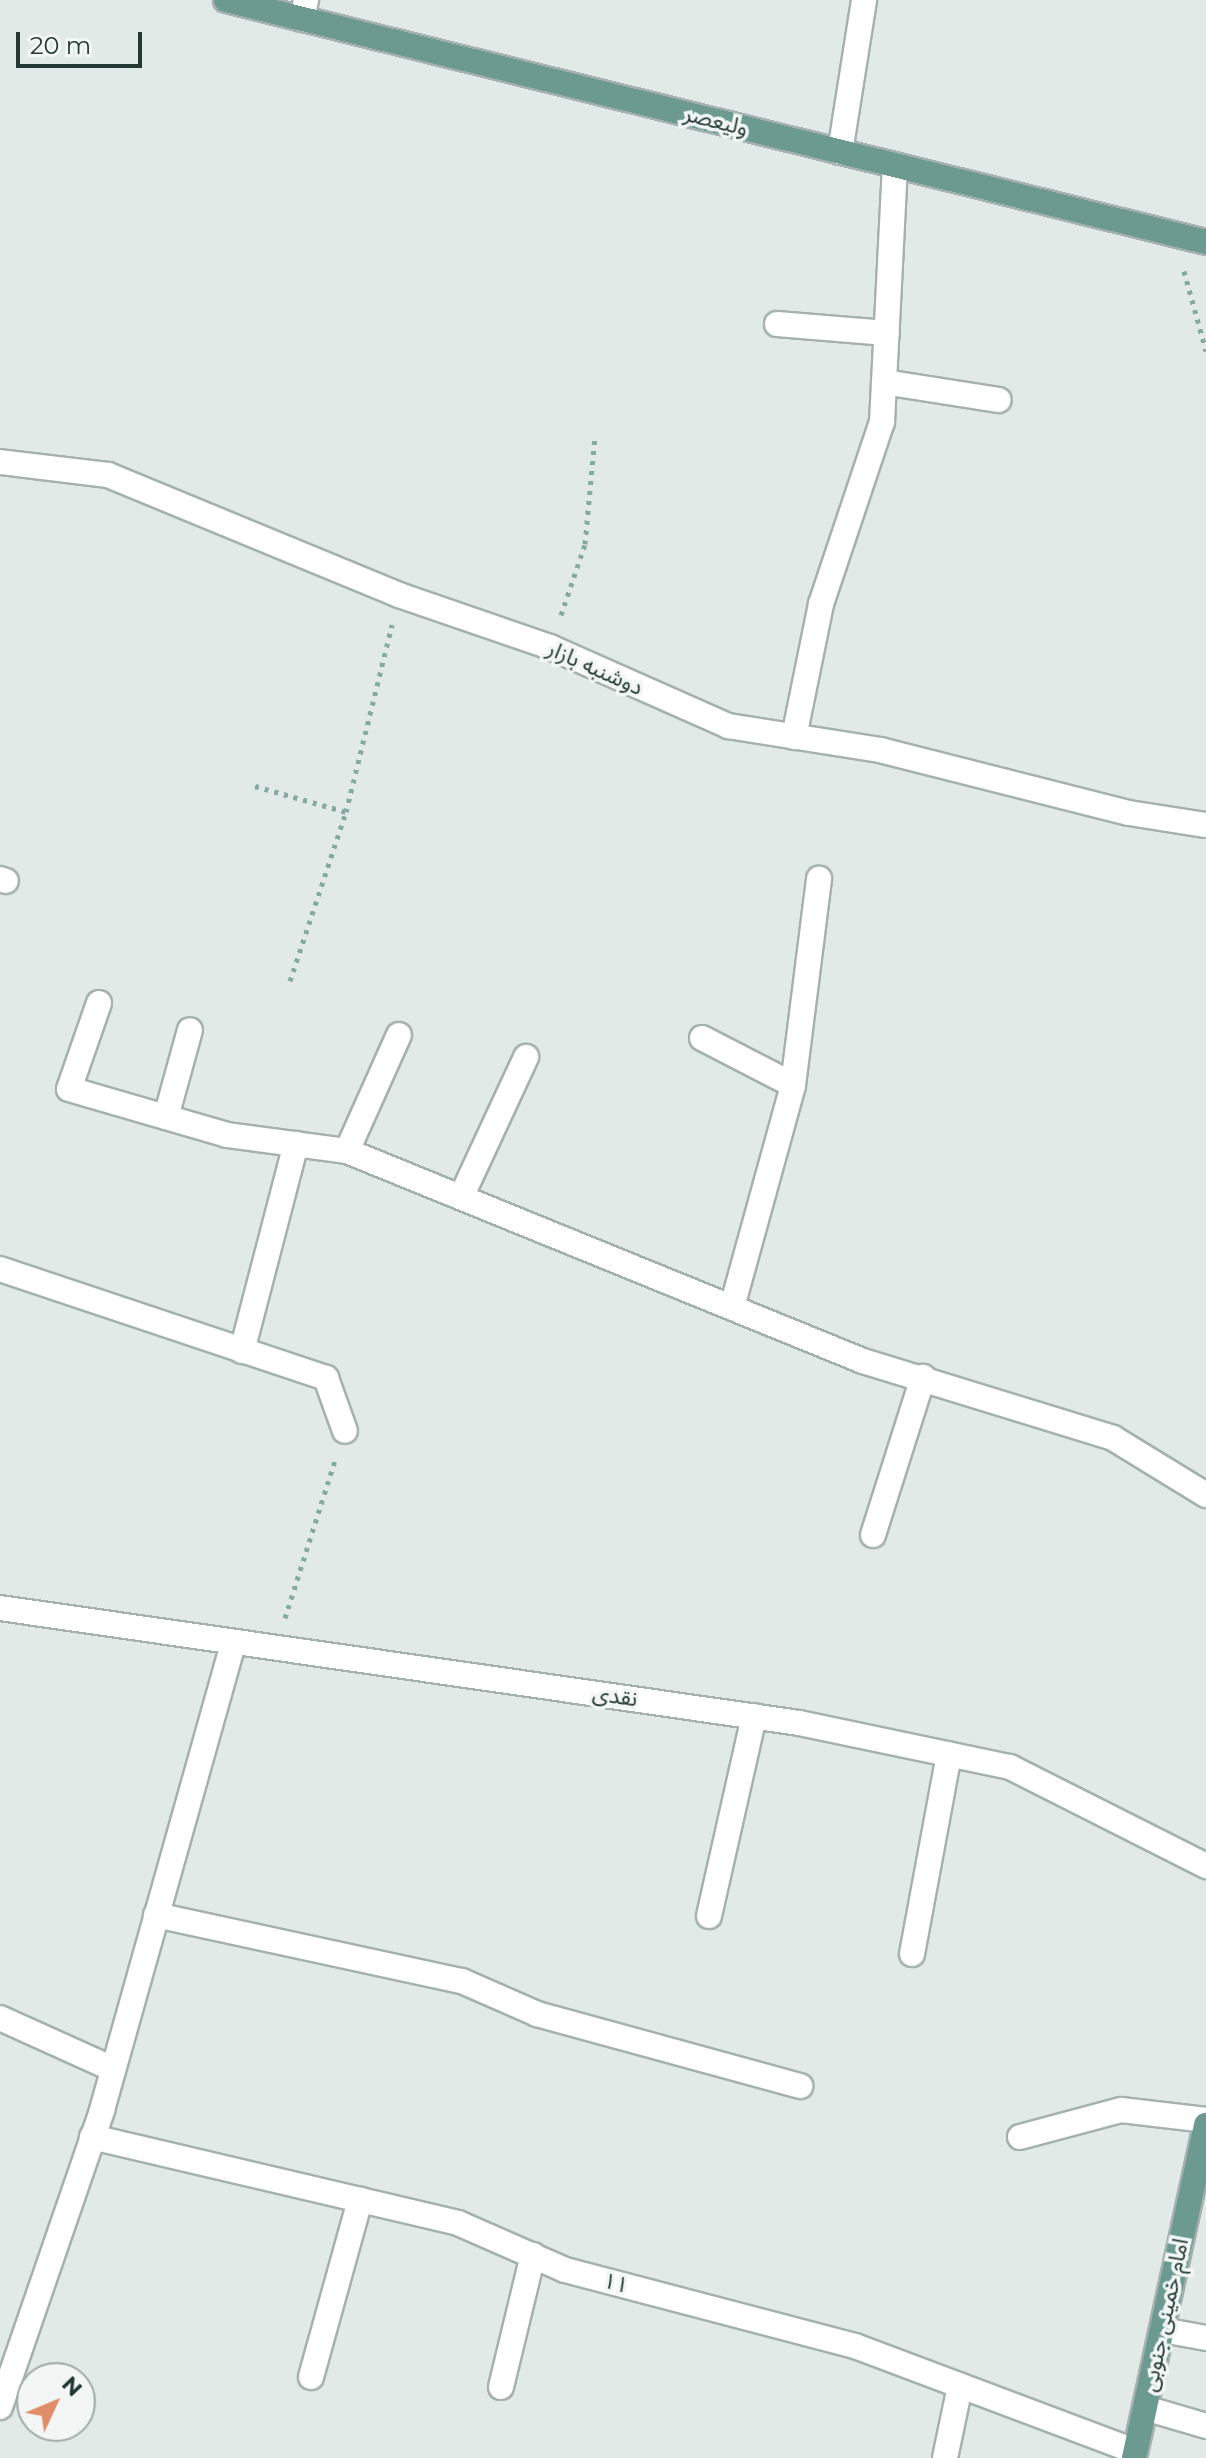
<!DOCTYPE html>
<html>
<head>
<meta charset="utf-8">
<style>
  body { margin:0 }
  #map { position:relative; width:1206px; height:2458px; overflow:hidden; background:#e2eae7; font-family:Montserrat,"Noto Sans Arabic",sans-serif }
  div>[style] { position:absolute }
  .path>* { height:5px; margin-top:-2.5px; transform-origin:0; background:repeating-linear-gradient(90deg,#86aaa1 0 4px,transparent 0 10px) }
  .roads { filter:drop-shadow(2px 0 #a5b1ae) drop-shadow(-2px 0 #a5b1ae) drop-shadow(0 2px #a5b1ae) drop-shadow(0 -2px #a5b1ae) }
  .minor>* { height:24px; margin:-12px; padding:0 12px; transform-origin:12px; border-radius:12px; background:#fff }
  .major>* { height:24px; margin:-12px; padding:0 12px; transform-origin:12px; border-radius:12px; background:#6c9a91 }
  span { translate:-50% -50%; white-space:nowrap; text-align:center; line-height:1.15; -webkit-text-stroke:7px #f2f7f5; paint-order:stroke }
  .street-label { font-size:22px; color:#243934 }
  .north { position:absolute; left:16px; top:2362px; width:80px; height:80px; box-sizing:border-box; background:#f2f7f5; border:2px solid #a0aba8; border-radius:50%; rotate:46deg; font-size:22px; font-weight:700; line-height:32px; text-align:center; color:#243934 }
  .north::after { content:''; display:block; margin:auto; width:28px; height:36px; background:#e18d69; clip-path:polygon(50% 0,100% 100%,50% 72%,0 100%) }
  .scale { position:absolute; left:16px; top:32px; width:126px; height:36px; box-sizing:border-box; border:4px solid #243934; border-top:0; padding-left:10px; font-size:24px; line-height:28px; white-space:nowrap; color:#243934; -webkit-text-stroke:6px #f2f7f5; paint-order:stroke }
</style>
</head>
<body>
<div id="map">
  <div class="path">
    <i style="left:1184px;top:271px;width:83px;rotate:74.6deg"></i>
    <i style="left:561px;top:615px;width:75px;rotate:-71.3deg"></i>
    <i style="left:585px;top:544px;width:107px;rotate:-84.7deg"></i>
    <i style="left:255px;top:786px;width:95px;rotate:15.9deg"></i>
    <i style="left:346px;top:812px;width:193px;rotate:-76.2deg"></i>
    <i style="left:290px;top:981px;width:178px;rotate:-71.7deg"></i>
    <i style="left:285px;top:1618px;width:166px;rotate:-72.4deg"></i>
  </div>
  <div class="roads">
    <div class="minor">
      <i style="left:302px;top:19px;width:19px;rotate:-78deg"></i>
      <i style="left:840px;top:152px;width:154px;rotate:-81deg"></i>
      <i style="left:777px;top:324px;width:110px;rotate:4.7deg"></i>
      <i style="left:884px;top:382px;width:116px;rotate:8.9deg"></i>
      <i style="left:0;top:462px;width:109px;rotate:6.9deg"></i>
      <i style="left:108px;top:475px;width:315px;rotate:22.4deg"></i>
      <i style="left:399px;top:595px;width:160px;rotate:19deg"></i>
      <i style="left:550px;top:647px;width:195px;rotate:23.9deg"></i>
      <i style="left:728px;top:726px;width:154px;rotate:9deg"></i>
      <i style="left:880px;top:750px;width:257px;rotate:14.2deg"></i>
      <i style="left:1129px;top:813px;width:78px;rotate:8.9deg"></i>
      <i style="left:794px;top:737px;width:136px;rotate:-78.5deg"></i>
      <i style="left:821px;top:604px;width:192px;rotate:-71.5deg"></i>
      <i style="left:882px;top:422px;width:257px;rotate:-87.1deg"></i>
      <i style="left:0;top:879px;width:6px;rotate:18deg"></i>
      <i style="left:99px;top:1003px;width:91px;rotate:109.2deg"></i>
      <i style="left:69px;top:1089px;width:165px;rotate:16.2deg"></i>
      <i style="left:227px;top:1135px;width:121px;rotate:7.6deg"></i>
      <i style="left:347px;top:1151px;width:557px;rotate:22.15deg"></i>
      <i style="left:863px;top:1361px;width:262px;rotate:17.1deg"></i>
      <i style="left:1113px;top:1438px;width:109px;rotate:31.5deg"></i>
      <i style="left:702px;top:1038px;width:102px;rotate:27.3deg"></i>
      <i style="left:166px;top:1117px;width:90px;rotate:-74.6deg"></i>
      <i style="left:347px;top:1151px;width:127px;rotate:-65.9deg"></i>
      <i style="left:463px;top:1193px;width:150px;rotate:-65.1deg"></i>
      <i style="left:0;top:1269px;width:344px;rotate:18.5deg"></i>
      <i style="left:326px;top:1378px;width:56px;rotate:70.3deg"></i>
      <i style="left:732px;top:1307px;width:230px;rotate:-74.6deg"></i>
      <i style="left:793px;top:1085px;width:208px;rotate:-82.8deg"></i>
      <i style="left:242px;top:1351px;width:214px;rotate:-75.4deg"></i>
      <i style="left:873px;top:1535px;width:166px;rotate:-72.4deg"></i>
      <i style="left:0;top:1608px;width:807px;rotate:8.19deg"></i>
      <i style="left:799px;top:1723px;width:216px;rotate:11.8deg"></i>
      <i style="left:1010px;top:1767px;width:220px;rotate:26.8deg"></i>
      <i style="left:156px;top:1915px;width:313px;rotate:12.2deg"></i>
      <i style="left:462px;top:1981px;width:82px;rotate:23.7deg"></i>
      <i style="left:537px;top:2014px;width:273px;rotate:15.3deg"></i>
      <i style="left:709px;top:1916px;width:205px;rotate:-77.3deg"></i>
      <i style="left:912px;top:1954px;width:203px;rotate:-79.5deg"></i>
      <i style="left:0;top:2018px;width:124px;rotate:24.3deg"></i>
      <i style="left:92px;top:2137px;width:376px;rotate:13.2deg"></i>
      <i style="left:458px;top:2223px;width:117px;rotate:23.7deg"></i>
      <i style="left:565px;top:2270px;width:300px;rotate:14.7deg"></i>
      <i style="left:855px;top:2346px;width:299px;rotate:20.6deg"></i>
      <i style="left:1020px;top:2137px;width:105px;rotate:-15deg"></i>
      <i style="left:1121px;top:2110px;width:86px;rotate:6.7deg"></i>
      <i style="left:1162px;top:2330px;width:45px;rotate:10.3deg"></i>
      <i style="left:311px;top:2377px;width:184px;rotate:-74.5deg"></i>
      <i style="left:501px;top:2387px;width:136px;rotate:-76.4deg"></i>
      <i style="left:0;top:2407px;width:314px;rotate:-71deg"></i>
      <i style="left:102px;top:2110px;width:484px;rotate:-74.3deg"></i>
      <i style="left:1145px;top:2408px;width:64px;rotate:16.4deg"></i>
      <i style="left:945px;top:2458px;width:74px;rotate:-78.2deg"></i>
    </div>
    <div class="major">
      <i style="left:226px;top:0;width:1009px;rotate:13.87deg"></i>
      <i style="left:1134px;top:2458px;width:341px;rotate:-77.8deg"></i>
    </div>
  </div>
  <div class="street-label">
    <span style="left:716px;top:121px;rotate:14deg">ولیعصر</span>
    <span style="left:595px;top:668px;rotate:24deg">دوشنبه بازار</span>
    <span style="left:615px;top:1696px;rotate:8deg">نقدی</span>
    <span style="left:616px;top:2283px;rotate:15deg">۱۱</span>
    <span style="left:1165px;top:2315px;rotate:-78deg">امام خمینی جنوبی</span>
  </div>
  <div class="north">N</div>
  <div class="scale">20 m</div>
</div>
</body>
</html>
